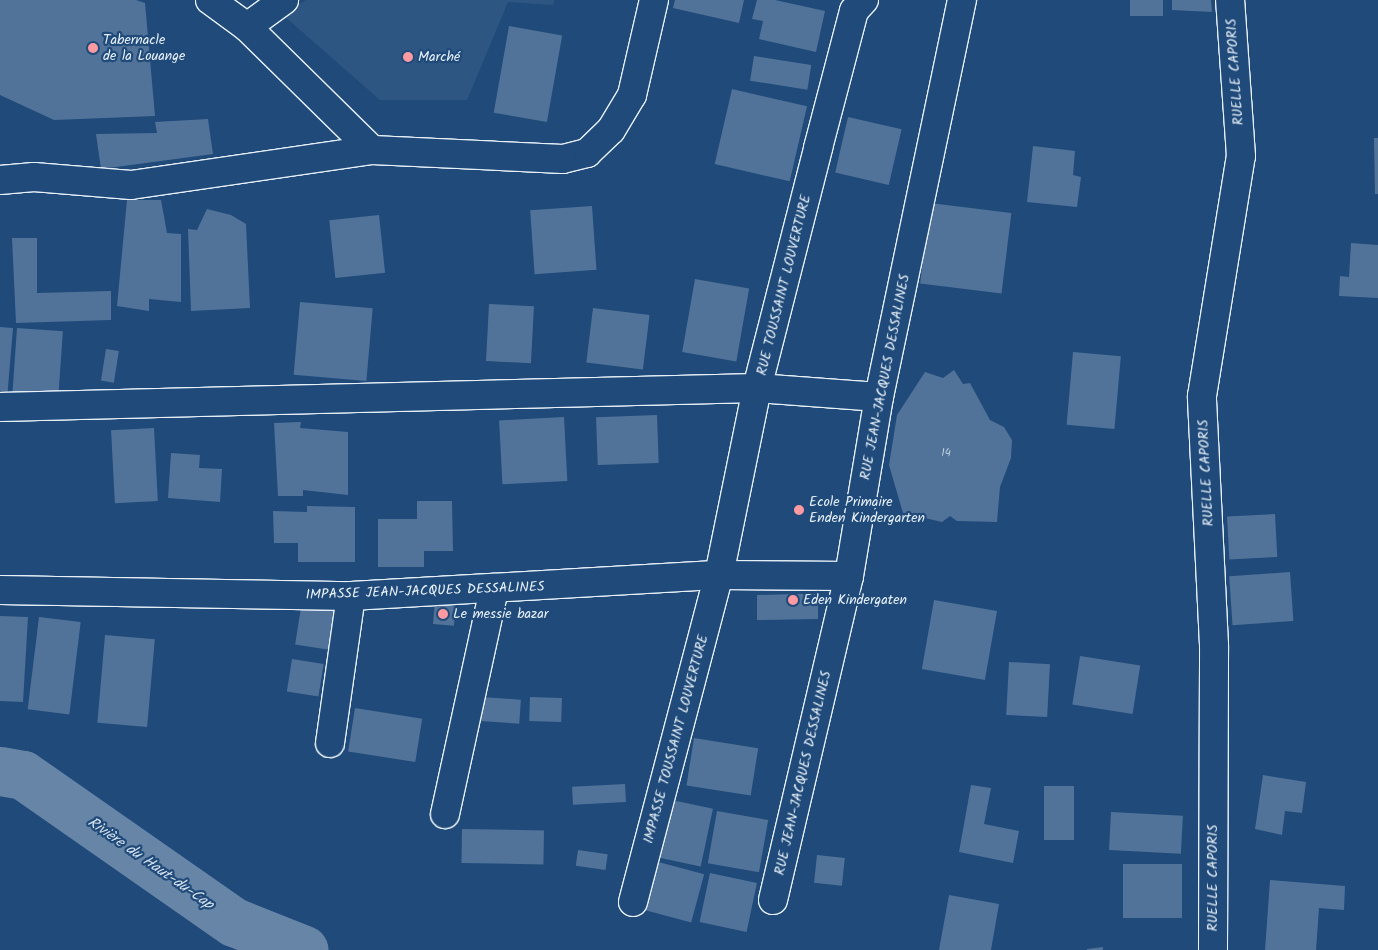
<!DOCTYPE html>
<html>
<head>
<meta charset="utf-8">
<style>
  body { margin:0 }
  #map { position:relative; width:1378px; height:950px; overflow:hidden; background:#1f4a7a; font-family:Kalam,sans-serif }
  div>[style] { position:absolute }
  .built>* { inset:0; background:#2e5683 }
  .river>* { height:49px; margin:-24.5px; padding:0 24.5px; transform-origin:24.5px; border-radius:24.5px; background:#6685a7 }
  .building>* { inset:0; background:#517399; transform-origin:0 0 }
  .roads { filter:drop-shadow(1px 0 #e8f1f8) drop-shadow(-1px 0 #e8f1f8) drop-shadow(0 1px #e8f1f8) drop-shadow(0 -1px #e8f1f8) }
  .minor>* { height:28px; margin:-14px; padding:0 14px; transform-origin:14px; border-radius:14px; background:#1f4a7a }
  .dots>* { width:14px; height:14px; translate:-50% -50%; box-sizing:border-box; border:2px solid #1f4a7a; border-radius:50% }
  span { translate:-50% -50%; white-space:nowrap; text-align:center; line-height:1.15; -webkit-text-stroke:4.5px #1f4a7a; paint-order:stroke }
  .number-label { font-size:11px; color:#c2d2e0 }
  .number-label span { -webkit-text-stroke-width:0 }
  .poi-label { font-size:14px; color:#e8f1f8 }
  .left { translate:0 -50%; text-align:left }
  .street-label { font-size:14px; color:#e8f1f8 }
  .water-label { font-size:15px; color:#d4e1ec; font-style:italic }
</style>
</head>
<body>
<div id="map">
  <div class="built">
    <i style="clip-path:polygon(306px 0,554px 0,553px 5px,508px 2px,467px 100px,380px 100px,283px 15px)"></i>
  </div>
  <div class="river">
    <i style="left:0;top:771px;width:23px;rotate:10deg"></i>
    <i style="left:23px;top:775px;width:257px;rotate:34.9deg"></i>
    <i style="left:234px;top:922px;width:75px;rotate:21.8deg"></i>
  </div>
  <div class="building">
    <i style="clip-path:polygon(0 0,136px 0,145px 3px,155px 116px,54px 120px,0 95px)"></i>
    <i style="clip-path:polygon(675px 0,744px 0,739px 23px,673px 8px)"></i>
    <i style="clip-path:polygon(757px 0,775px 0,825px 11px,816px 52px,759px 39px,763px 21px,752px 19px)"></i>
    <i style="left:1130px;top:0;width:33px;height:16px"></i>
    <i style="clip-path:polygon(1172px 0,1211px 0,1212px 12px,1172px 10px)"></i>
    <i style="left:509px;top:26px;width:54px;height:88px;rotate:10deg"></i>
    <i style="left:754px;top:56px;width:58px;height:25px;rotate:9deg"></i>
    <i style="left:732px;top:89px;width:77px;height:77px;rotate:13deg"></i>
    <i style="left:848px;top:117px;width:55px;height:57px;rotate:13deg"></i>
    <i style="clip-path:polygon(208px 119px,213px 154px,101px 169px,96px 134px,157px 133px,155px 122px)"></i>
    <i style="clip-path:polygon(1374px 138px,1378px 138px,1378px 194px,1375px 194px)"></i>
    <i style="clip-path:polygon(1033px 146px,1075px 151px,1073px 175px,1081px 177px,1077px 207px,1027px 202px)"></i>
    <i style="clip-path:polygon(127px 200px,161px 200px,167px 233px,181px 234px,181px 302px,149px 299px,149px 311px,117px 306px)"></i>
    <i style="left:930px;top:203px;width:82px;height:81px;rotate:7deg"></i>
    <i style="left:592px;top:206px;width:64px;height:62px;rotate:86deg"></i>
    <i style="clip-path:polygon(207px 209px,231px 215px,246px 224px,250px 308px,191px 311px,188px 229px,197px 230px)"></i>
    <i style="left:379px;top:215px;width:58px;height:50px;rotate:84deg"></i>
    <i style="clip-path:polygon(12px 238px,37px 238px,37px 293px,111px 291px,111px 320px,16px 323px)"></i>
    <i style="clip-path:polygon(1351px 243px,1378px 245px,1378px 298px,1339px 296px,1340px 276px,1349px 277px)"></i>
    <i style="left:695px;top:279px;width:55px;height:74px;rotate:10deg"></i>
    <i style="left:300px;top:302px;width:73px;height:73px;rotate:5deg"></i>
    <i style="left:489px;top:304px;width:45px;height:57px;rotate:3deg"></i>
    <i style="left:593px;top:308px;width:57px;height:55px;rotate:7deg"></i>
    <i style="clip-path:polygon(0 327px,13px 328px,7px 399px,0 398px)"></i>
    <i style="left:17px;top:328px;width:46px;height:66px;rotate:4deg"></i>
    <i style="left:106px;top:349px;width:13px;height:32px;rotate:9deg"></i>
    <i style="left:1073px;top:352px;width:48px;height:73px;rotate:5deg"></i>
    <i style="clip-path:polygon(954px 370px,963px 384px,970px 383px,990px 420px,1004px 427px,1012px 440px,1011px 458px,1000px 487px,997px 522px,957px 521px,950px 516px,942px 522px,903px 513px,889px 465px,897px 415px,925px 372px,943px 378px)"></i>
    <i style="left:657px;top:415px;width:48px;height:61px;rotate:88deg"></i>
    <i style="left:564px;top:417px;width:64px;height:65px;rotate:87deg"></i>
    <i style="clip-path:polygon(301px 422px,300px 428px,348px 432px,348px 495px,303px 490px,303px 496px,278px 496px,274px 423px)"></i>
    <i style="left:154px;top:428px;width:73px;height:43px;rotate:87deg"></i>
    <i style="clip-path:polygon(171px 453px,200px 455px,199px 468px,222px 469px,220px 502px,168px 498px)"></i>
    <i style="clip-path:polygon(417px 501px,452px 501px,453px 551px,424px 551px,424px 567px,378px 567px,378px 519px,417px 519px)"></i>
    <i style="clip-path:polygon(307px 506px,355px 507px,355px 562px,298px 562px,298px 543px,274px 543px,273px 511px,307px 512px)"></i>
    <i style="left:1275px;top:514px;width:43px;height:48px;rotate:87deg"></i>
    <i style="left:1290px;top:572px;width:49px;height:61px;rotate:86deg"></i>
    <i style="clip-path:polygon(797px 594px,818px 594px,818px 619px,757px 620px,757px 595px)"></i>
    <i style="left:934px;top:600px;width:64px;height:70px;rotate:10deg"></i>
    <i style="left:302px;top:601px;width:36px;height:44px;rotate:9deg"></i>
    <i style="left:435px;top:601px;width:21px;height:23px;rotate:5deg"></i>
    <i style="clip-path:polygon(0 616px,28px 617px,23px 702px,0 701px)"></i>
    <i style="left:39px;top:617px;width:42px;height:93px;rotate:7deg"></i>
    <i style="left:105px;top:635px;width:50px;height:88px;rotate:5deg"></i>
    <i style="left:1080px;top:656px;width:61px;height:49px;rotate:9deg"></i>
    <i style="left:292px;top:659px;width:32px;height:33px;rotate:9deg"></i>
    <i style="left:1009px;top:662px;width:41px;height:53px;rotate:3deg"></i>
    <i style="left:482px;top:697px;width:39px;height:24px;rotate:4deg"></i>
    <i style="left:530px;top:697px;width:32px;height:24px;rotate:2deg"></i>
    <i style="left:355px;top:708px;width:68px;height:44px;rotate:9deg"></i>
    <i style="left:694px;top:738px;width:65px;height:48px;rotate:9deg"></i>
    <i style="clip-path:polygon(1263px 775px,1306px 782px,1302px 813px,1285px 811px,1282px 835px,1255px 829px)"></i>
    <i style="left:625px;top:784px;width:18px;height:53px;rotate:87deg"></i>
    <i style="clip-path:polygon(971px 785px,991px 788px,984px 824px,1019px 831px,1013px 863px,959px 852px)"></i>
    <i style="left:1044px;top:786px;width:30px;height:54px"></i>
    <i style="left:667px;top:799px;width:47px;height:59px;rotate:12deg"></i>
    <i style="left:717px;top:811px;width:52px;height:53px;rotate:10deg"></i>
    <i style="left:1111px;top:812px;width:72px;height:38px;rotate:3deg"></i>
    <i style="left:462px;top:829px;width:82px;height:34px;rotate:1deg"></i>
    <i style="left:578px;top:850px;width:30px;height:16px;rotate:8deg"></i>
    <i style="left:817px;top:855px;width:28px;height:28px;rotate:6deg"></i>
    <i style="left:651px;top:860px;width:55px;height:50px;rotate:15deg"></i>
    <i style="left:1123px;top:864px;width:59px;height:54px"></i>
    <i style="left:710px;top:873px;width:48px;height:50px;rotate:12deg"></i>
    <i style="clip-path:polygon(1270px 880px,1345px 886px,1344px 910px,1319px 908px,1316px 950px,1265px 950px)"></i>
    <i style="clip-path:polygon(949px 895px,999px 904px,991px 950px,939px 950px)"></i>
    <i style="clip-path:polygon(1103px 947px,1103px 950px,1087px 950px,1087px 949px)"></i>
  </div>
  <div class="roads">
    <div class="minor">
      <i style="left:210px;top:0;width:46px;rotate:36.1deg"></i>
      <i style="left:247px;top:27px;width:175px;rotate:44.5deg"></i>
      <i style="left:247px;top:27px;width:46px;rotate:-36.1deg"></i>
      <i style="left:0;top:180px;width:34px;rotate:-5deg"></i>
      <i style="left:34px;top:177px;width:97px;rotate:4.7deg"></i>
      <i style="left:131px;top:185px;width:244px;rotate:-8.3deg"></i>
      <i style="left:372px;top:150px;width:191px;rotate:2.7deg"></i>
      <i style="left:563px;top:159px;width:25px;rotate:-14deg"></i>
      <i style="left:587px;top:153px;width:33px;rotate:-44deg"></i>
      <i style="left:611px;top:130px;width:41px;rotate:-59deg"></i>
      <i style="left:632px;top:95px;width:98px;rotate:-77deg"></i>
      <i style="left:0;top:407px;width:757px;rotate:-1.44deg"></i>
      <i style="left:757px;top:388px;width:122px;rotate:4.2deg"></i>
      <i style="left:0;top:590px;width:351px;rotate:1deg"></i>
      <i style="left:351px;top:596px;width:369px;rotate:-3.3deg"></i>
      <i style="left:719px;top:575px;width:130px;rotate:0.4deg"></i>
      <i style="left:330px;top:743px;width:148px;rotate:-81.9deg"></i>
      <i style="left:445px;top:814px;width:229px;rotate:-77.7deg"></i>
      <i style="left:773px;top:900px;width:333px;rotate:-76.8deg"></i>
      <i style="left:849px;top:576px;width:181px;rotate:-80.5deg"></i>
      <i style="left:879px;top:397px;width:406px;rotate:-78.2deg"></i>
      <i style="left:633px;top:902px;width:338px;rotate:-75.3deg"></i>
      <i style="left:719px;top:575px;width:191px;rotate:-78.5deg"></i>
      <i style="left:757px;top:388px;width:248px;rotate:-75.7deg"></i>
      <i style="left:818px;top:148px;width:142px;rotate:-75.3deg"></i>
      <i style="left:854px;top:11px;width:15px;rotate:-48deg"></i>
      <i style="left:1213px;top:950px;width:305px;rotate:-89.8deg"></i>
      <i style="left:1214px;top:645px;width:249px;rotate:-92.8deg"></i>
      <i style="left:1202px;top:396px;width:243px;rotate:-80.8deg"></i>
      <i style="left:1241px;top:156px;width:156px;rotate:-94deg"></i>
    </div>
  </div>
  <div class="dots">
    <i style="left:93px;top:48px;background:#ff9aa2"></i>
    <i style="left:408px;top:57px;background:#ff9aa2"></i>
    <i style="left:799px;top:510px;background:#ff9aa2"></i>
    <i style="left:793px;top:600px;background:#ff9aa2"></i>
    <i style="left:443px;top:614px;background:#ff9aa2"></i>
  </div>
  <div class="number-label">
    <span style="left:946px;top:453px">14</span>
  </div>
  <div class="poi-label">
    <span class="left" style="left:103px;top:48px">Tabernacle<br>de la Louange</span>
    <span class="left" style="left:418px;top:57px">Marché</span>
    <span class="left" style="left:809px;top:510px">Ecole Primaire<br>Enden Kindergarten</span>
    <span class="left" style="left:803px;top:600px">Eden Kindergaten</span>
    <span class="left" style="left:453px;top:614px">Le messie bazar</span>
  </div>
  <div class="street-label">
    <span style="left:1235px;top:72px;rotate:-94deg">RUELLE CAPORIS</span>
    <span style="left:784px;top:285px;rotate:-76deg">RUE TOUSSAINT LOUVERTURE</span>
    <span style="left:885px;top:377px;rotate:-79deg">RUE JEAN-JACQUES DESSALINES</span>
    <span style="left:1206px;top:473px;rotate:-93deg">RUELLE CAPORIS</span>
    <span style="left:425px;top:591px;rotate:-2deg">IMPASSE JEAN-JACQUES DESSALINES</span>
    <span style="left:676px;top:739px;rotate:-75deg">IMPASSE TOUSSAINT LOUVERTURE</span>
    <span style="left:803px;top:773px;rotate:-77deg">RUE JEAN-JACQUES DESSALINES</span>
    <span style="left:1213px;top:878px;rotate:-90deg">RUELLE CAPORIS</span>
  </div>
  <div class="water-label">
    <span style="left:150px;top:864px;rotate:35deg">Rivière du Haut-du-Cap</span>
  </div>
</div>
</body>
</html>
